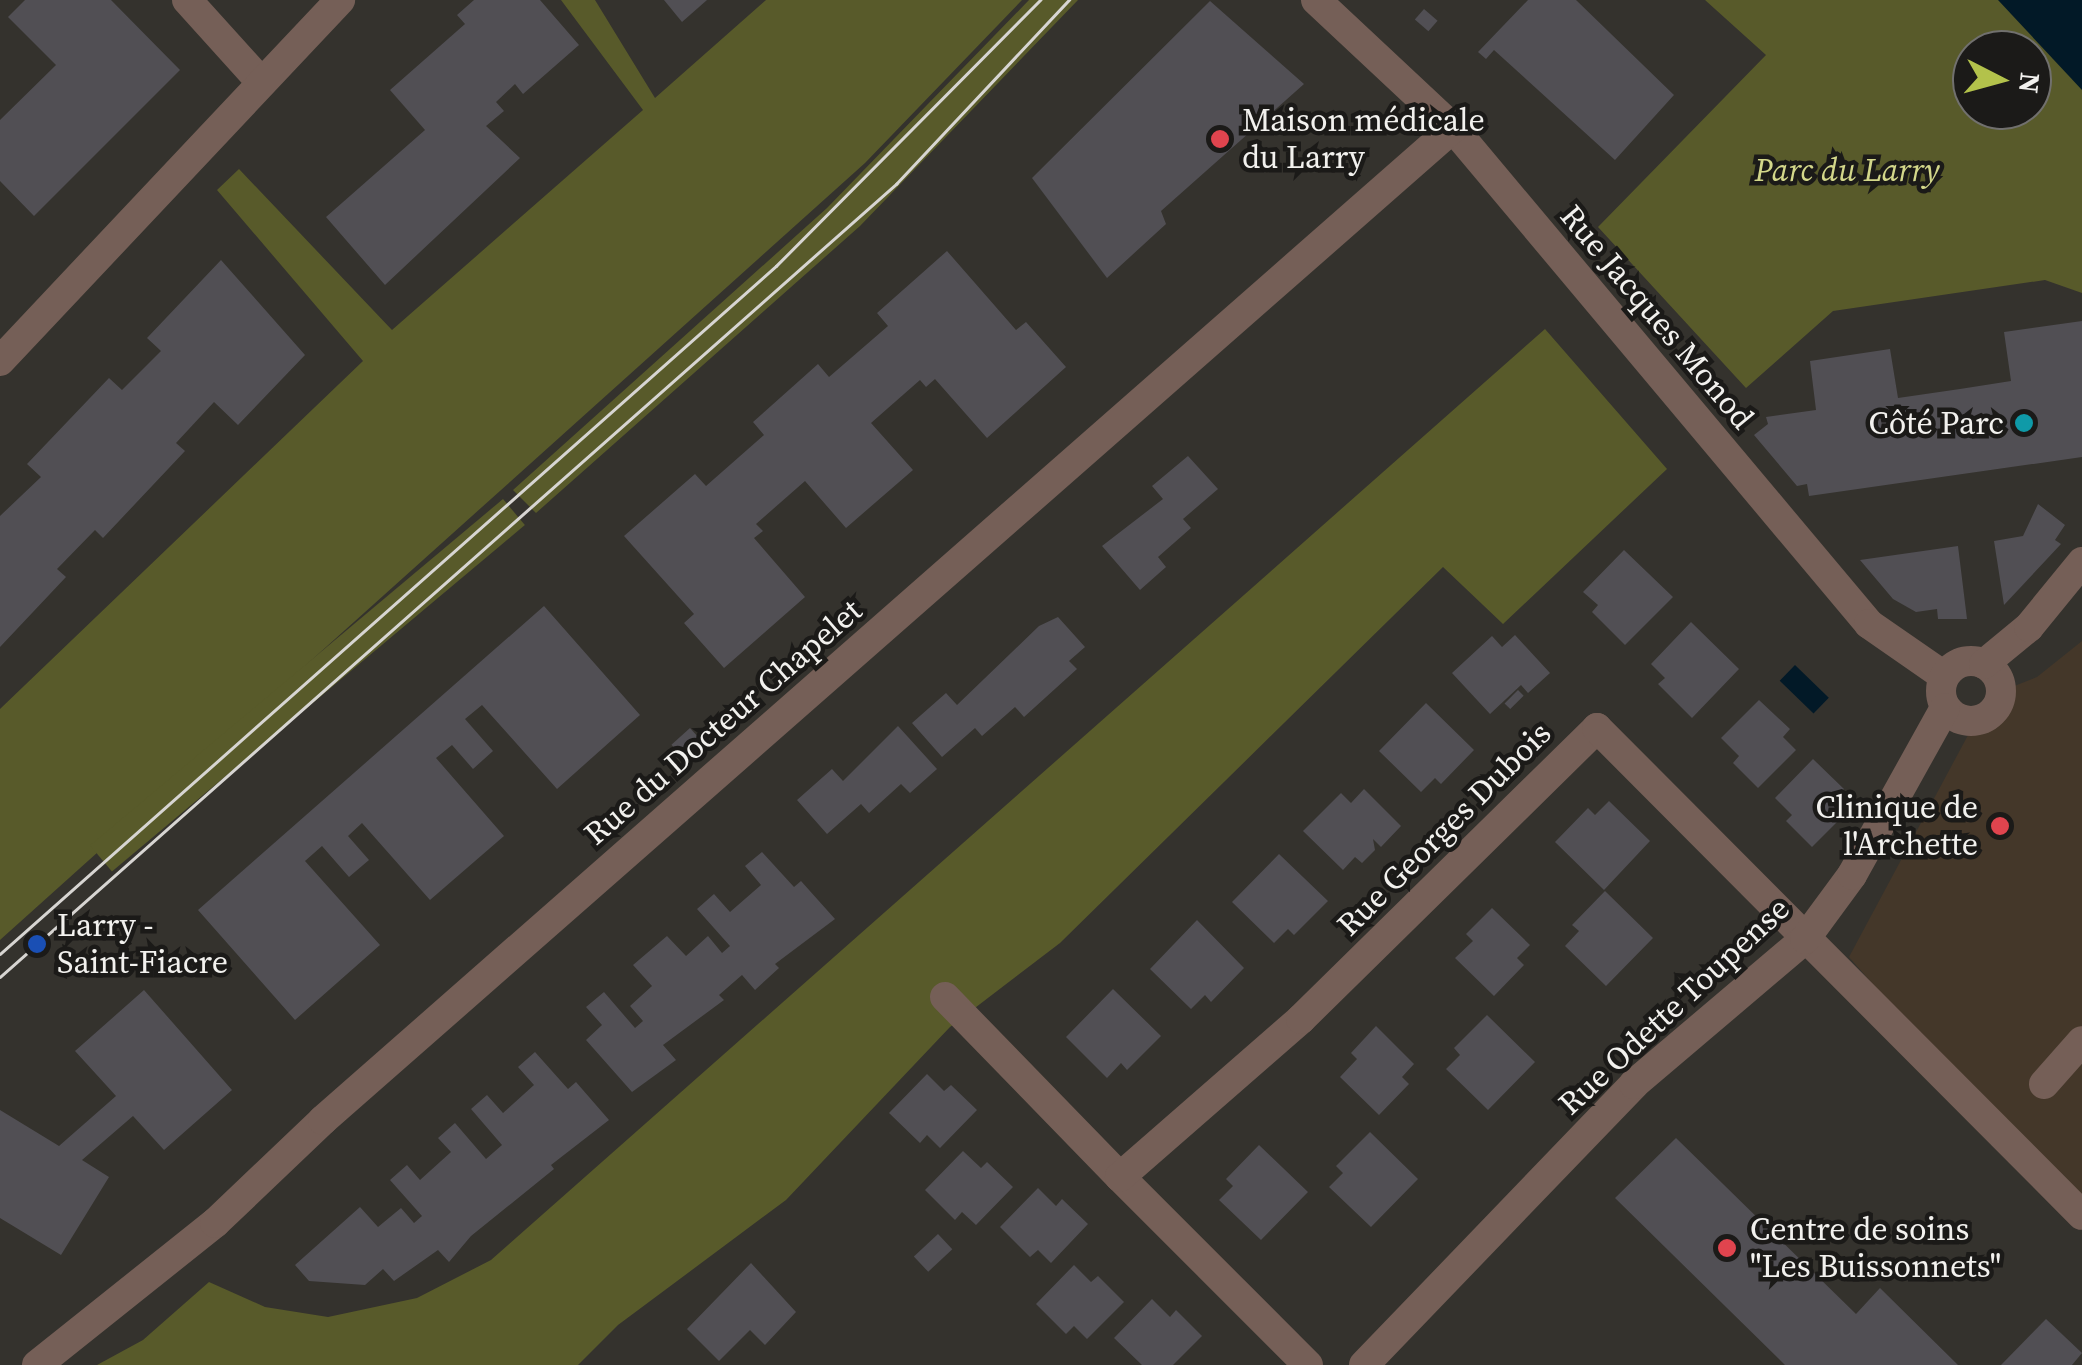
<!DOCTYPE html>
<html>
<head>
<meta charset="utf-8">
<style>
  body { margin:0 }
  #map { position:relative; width:2082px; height:1365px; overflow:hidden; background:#34322d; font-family:"Source Serif 4",serif }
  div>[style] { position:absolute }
  .medical>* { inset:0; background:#443729 }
  .green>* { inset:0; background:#585a2a; transform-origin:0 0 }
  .water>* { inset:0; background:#021927; transform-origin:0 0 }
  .building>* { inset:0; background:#514f54; transform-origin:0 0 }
  .minor>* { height:30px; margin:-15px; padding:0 15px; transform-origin:15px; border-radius:15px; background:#755f57 }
  .minor>.ring { margin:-15px; padding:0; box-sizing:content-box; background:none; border:30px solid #755f57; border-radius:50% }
  .tram>* { height:2.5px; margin:-1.25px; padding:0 1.25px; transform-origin:1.25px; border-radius:1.25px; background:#d7d5d2 }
  .dots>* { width:28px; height:28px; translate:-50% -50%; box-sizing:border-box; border:5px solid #1b1a18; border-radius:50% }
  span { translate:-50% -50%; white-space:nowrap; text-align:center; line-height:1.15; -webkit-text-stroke:9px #1b1a18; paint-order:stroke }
  .poi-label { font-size:32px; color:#f2f1ee }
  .left { translate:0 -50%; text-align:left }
  .right { translate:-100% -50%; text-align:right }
  .park-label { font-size:32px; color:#d3d78a; font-style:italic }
  .street-label { font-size:32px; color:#f2f1ee }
  .north { position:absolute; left:1952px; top:30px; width:100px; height:100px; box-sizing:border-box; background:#1b1a18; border:2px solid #71706e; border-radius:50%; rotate:96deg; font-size:28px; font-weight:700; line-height:40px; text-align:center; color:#f2f1ee }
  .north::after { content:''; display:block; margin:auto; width:35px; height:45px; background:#b3c24b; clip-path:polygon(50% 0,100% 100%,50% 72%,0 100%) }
</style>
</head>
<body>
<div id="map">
  <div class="medical">
    <i style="clip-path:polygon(2082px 641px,2082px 1224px,1849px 957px,1989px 696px,2037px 677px)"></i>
  </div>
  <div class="green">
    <i style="clip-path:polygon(561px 0,595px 0,655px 98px,766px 0,1022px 0,865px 163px,0 940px,0 709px,363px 361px,217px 190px,239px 169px,392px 330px,643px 110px)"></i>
    <i style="clip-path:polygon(1029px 0,1078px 0,860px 226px,536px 513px,513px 490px,827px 208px)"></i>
    <i style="clip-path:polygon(evenodd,1705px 0,2082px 0,2082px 293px,2045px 280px,1833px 311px,1746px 388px,1598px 227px,1766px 55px,1705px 0,1972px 50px,2032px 50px,2032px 110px,1972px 110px,1972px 50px)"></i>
    <i style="clip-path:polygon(1545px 329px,1667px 469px,1503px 624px,1443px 567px,1060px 943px,950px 1027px,786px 1200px,618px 1325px,578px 1365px,97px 1365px,143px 1340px,209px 1282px,265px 1307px,328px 1317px,417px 1298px,491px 1260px)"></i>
    <i style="left:503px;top:499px;width:34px;height:539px;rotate:50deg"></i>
  </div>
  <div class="water">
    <i style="clip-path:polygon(1998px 0,2082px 0,2082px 90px)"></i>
    <i style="left:1795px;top:665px;width:47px;height:22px;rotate:44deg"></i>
  </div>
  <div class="building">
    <i style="clip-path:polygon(25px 0,111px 0,180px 70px,34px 216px,0 181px,0 120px,56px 65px,8px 17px)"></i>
    <i style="clip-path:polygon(474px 0,540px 0,579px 45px,523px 94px,515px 84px,496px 102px,504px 111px,486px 126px,520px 158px,385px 285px,326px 217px,425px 130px,390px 90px,465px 24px,457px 15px)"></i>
    <i style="clip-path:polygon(664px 0,707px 0,682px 22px)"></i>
    <i style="clip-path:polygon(1528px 0,1576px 0,1674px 95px,1615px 160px,1494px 50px,1486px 59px,1478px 52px)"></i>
    <i style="clip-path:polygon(1210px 1px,1304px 84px,1161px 211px,1166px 224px,1107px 278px,1032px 178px)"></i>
    <i style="left:1424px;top:9px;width:18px;height:14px;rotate:41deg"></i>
    <i style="clip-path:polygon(947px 251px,1016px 330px,1026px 322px,1066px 367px,987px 438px,935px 379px,926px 387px,920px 380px,871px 423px,913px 470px,846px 528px,805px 481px,756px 524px,763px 531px,754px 538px,805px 597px,724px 668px,684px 623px,694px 614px,624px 536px,695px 474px,706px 486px,764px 435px,753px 422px,818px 364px,829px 377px,888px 326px,877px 313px)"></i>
    <i style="clip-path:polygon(221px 260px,305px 355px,238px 425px,214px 402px,176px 443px,185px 451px,103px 538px,95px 530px,57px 569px,66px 577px,0 647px,0 516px,41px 477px,27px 464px,109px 378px,122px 390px,161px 351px,147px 338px)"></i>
    <i style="clip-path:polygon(2082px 321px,2082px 457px,1809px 496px,1807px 484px,1797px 486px,1754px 435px,1768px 424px,1766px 417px,1816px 410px,1810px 361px,1890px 349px,1898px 398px,1960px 389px,2011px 381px,2004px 332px)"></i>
    <i style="clip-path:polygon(1188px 456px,1218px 489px,1183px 519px,1191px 528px,1158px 557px,1166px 567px,1140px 590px,1102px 546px,1163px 499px,1152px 486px)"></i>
    <i style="clip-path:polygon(2038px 504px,2065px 525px,2055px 540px,2061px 544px,2004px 605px,1994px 541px,2023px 536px)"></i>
    <i style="clip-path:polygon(1958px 546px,1967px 619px,1938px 619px,1937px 609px,1916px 612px,1893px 599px,1860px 560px)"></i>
    <i style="clip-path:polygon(1624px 550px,1673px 597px,1625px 645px,1592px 612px,1598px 605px,1583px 592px)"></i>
    <i style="clip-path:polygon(544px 606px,640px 715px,557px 789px,482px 705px,465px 719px,493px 751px,473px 769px,452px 745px,436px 758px,504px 836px,430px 900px,362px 823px,348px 836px,369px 860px,349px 877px,322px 846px,305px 861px,380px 945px,295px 1020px,198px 910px)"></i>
    <i style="clip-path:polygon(1058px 617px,1085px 647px,1069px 661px,1077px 669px,1024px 717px,1015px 707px,982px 736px,975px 728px,942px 757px,912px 723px,946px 693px,957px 705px,1039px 626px)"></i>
    <i style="clip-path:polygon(1691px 622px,1739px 669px,1692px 718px,1658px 684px,1665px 678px,1651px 664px)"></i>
    <i style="clip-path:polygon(1515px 635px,1550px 673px,1528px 693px,1521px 685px,1490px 714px,1452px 673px,1492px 636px,1502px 647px)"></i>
    <i style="left:1518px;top:690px;width:8px;height:19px;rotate:45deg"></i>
    <i style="clip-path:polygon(1759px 700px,1790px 729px,1783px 737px,1796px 750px,1758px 788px,1733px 763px,1739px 756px,1721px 738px)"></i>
    <i style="clip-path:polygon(1426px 703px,1474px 750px,1441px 784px,1435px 778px,1421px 792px,1379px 751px)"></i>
    <i style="clip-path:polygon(898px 726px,937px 769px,910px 793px,901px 784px,869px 813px,861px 804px,827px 834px,797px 800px,832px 769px,843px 781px)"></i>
    <i style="left:690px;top:728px;width:15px;height:25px;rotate:48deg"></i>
    <i style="clip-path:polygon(1813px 759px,1844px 789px,1831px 801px,1845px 814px,1812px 847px,1786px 821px,1792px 815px,1775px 798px)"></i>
    <i style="clip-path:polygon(1364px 789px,1401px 826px,1381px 847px,1373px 839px,1375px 850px,1362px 863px,1355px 857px,1343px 870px,1303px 831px,1341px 793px,1351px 803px)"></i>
    <i style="clip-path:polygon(1609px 801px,1650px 841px,1604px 890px,1555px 842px,1588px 808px,1595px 815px)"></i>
    <i style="clip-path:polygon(762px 852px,794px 887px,801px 881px,835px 919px,775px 964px,779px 968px,755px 990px,742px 975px,719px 995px,724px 1000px,663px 1045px,676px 1060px,632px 1092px,586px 1040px,602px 1025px,586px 1007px,604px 992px,635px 1028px,643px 1021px,630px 1006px,652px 986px,633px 965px,667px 936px,686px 956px,708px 936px,722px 953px,730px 946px,697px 909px,714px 894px,730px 912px,761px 885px,745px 866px)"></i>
    <i style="clip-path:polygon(1279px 854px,1328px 901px,1294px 935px,1288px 929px,1274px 943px,1232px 902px)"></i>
    <i style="clip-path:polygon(1605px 891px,1653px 938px,1606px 986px,1565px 946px,1579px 931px,1572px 925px)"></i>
    <i style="clip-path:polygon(1492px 908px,1530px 945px,1517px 958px,1524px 965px,1494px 996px,1455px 958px,1473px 941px,1466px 934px)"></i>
    <i style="clip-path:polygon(1197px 920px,1244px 968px,1211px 1002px,1205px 995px,1191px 1009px,1150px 969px)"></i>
    <i style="clip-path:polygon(1113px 989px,1161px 1036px,1127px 1070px,1121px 1063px,1107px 1078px,1066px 1037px)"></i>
    <i style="clip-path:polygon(144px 990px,232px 1090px,164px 1150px,133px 1116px,82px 1160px,109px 1177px,61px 1255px,0 1218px,0 1110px,59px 1146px,116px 1096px,75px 1051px)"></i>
    <i style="clip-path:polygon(1487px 1015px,1535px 1062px,1488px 1110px,1446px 1069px,1460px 1055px,1454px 1048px)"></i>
    <i style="clip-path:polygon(1376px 1026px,1414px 1064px,1402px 1077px,1409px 1084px,1379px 1115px,1340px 1077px,1357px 1059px,1351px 1053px)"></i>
    <i style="clip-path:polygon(535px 1052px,568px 1089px,576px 1082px,609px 1120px,551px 1165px,554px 1169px,471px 1236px,449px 1262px,438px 1250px,394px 1281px,383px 1269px,365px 1285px,309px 1281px,295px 1265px,360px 1207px,378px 1227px,401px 1208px,414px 1223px,422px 1216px,390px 1180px,407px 1165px,420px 1180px,451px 1152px,438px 1138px,455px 1123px,486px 1159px,502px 1145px,471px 1109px,487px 1095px,503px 1113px,534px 1085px,518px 1067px)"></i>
    <i style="clip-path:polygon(927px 1074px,944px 1091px,951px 1085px,977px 1110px,940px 1148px,927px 1135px,920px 1143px,889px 1113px)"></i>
    <i style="clip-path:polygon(1370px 1132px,1418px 1179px,1371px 1227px,1329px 1187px,1343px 1173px,1336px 1166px)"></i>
    <i style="clip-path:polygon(1676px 1138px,1856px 1314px,1880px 1288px,1958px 1365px,1785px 1365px,1615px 1198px)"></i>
    <i style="clip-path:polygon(1259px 1145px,1308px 1192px,1261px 1240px,1219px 1200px,1233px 1186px,1226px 1179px)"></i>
    <i style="clip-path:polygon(963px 1151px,981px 1168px,987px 1162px,1013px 1187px,976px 1225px,962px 1212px,955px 1220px,925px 1190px)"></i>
    <i style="clip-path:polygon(1038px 1188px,1056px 1206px,1062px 1199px,1088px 1224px,1051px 1263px,1038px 1250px,1030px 1257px,1000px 1227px)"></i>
    <i style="left:938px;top:1234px;width:21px;height:33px;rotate:47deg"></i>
    <i style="clip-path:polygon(751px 1263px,796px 1312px,765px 1345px,750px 1330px,719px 1361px,687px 1329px)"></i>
    <i style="clip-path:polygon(1074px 1265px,1091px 1282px,1098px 1276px,1124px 1302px,1087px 1339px,1074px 1326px,1066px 1334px,1036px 1304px)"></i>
    <i style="clip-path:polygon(1152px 1299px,1170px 1317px,1176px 1310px,1202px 1336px,1173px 1365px,1142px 1365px,1114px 1338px)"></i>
    <i style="clip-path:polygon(2046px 1319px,2082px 1353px,2072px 1365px,2001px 1365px)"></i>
  </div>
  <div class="minor">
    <i style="left:187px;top:0;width:110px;rotate:47.9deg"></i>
    <i style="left:1316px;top:0;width:187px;rotate:43.1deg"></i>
    <i style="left:1453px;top:128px;width:647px;rotate:50.01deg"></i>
    <i style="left:1869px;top:624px;width:91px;rotate:34.7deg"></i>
    <i style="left:0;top:361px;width:496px;rotate:-46.7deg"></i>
    <i class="ring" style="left:1941px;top:661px;width:30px;height:30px"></i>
    <i style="left:1984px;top:664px;width:58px;rotate:-39.4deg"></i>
    <i style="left:2029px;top:627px;width:84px;rotate:-50.8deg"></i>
    <i style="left:945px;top:997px;width:251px;rotate:45.8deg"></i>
    <i style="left:2044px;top:1084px;width:57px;rotate:-48.5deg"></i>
    <i style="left:37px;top:1365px;width:228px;rotate:-38.6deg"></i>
    <i style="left:215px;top:1223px;width:149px;rotate:-43.6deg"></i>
    <i style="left:323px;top:1120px;width:1504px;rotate:-41.28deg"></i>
    <i style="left:1308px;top:1365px;width:266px;rotate:-135deg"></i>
    <i style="left:1120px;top:1177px;width:240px;rotate:-41.1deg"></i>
    <i style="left:1301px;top:1019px;width:415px;rotate:-44.5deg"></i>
    <i style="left:1597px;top:728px;width:687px;rotate:45.12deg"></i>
    <i style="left:1364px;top:1365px;width:390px;rotate:-46.1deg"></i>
    <i style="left:1634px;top:1084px;width:224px;rotate:-40.3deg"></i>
    <i style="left:1805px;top:939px;width:79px;rotate:-53.7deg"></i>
    <i style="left:1852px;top:875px;width:191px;rotate:-60.9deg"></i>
  </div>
  <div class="tram">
    <i style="left:0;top:954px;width:1037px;rotate:-41.56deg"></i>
    <i style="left:776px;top:266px;width:375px;rotate:-45.2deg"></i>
    <i style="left:0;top:977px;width:1197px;rotate:-41.51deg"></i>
    <i style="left:896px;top:184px;width:253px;rotate:-46.8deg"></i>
  </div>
  <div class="dots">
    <i style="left:1220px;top:139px;background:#e0444e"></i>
    <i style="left:2024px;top:423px;background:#0f9aa8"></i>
    <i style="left:2000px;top:826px;background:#e0444e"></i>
    <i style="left:37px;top:944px;background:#1a4fb4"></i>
    <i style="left:1727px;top:1248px;background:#e0444e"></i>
  </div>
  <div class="poi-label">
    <span class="left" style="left:1242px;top:139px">Maison médicale<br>du Larry</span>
    <span class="right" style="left:2004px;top:423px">Côté Parc</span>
    <span class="right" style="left:1978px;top:826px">Clinique de<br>l'Archette</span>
    <span class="left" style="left:57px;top:944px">Larry -<br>Saint-Fiacre</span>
    <span class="left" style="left:1750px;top:1248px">Centre de soins<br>"Les Buissonnets"</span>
  </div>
  <div class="park-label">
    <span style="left:1847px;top:170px">Parc du Larry</span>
  </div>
  <div class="street-label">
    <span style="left:1657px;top:317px;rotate:50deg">Rue Jacques Monod</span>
    <span style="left:723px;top:722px;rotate:-41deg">Rue du Docteur Chapelet</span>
    <span style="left:1444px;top:829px;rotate:-45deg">Rue Georges Dubois</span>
    <span style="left:1674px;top:1006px;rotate:-43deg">Rue Odette Toupense</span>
  </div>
  <div class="north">N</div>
</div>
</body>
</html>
